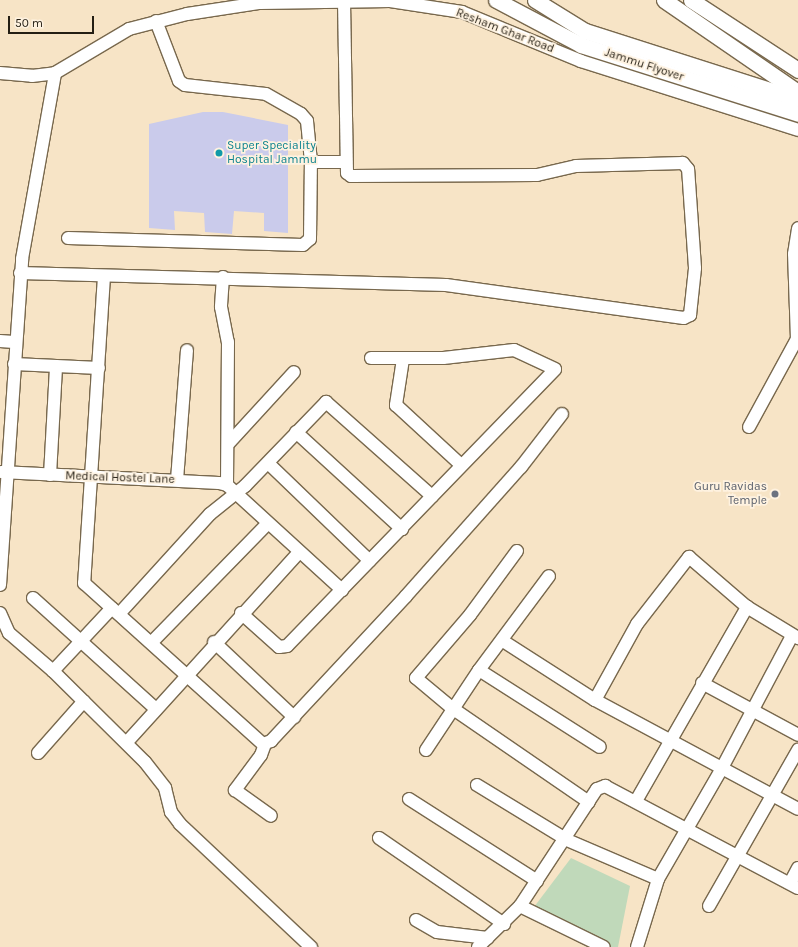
<!DOCTYPE html>
<html>
<head>
<meta charset="utf-8">
<style>
  body { margin:0 }
  #map { position:relative; width:798px; height:947px; overflow:hidden; background:#f7e4c6; font-family:Karla,sans-serif }
  div>[style] { position:absolute }
  .green>* { inset:0; background:#c0d9ba }
  .building>* { inset:0; background:#cacbeb }
  .roads { filter:drop-shadow(1px 0 #78684d) drop-shadow(-1px 0 #78684d) drop-shadow(0 1px #78684d) drop-shadow(0 -1px #78684d) }
  .minor>* { height:12px; margin:-6px; padding:0 6px; transform-origin:6px; border-radius:6px; background:#fff }
  .major>* { height:15px; margin:-7.5px; padding:0 7.5px; transform-origin:7.5px; border-radius:7.5px; background:#fff }
  .dots>* { width:11px; height:11px; translate:-50% -50%; box-sizing:border-box; border:2px solid #fef2e0; border-radius:50% }
  span { translate:-50% -50%; white-space:nowrap; text-align:center; line-height:1.15; -webkit-text-stroke:3.5px #fef2e0; paint-order:stroke }
  .street-label { font-size:12px; color:#241e13 }
  .culture-label { font-size:12px; color:#0d838f }
  .left { translate:0 -50%; text-align:left }
  .worship-label { font-size:12px; color:#5b616d }
  .right { translate:-100% -50%; text-align:right }
  .scale { position:absolute; left:8px; top:16px; width:86px; height:18px; box-sizing:border-box; border:2px solid #241e13; border-top:0; padding-left:5px; font-size:12px; line-height:14px; white-space:nowrap; color:#241e13; -webkit-text-stroke:3px #fef2e0; paint-order:stroke }
</style>
</head>
<body>
<div id="map">
  <div class="green">
    <i style="clip-path:polygon(571px 858px,630px 886px,618px 947px,597px 947px,528px 915px)"></i>
  </div>
  <div class="building">
    <i style="clip-path:polygon(203px 112px,223px 112px,288px 125px,288px 233px,264px 231px,264px 213px,234px 211px,232px 234px,205px 232px,204px 213px,174px 211px,175px 230px,149px 228px,149px 124px)"></i>
  </div>
  <div class="roads">
    <div class="minor">
      <i style="left:156px;top:21px;width:64px;rotate:69deg"></i>
      <i style="left:179px;top:81px;width:7px;rotate:34deg"></i>
      <i style="left:185px;top:85px;width:81px;rotate:6.3deg"></i>
      <i style="left:266px;top:94px;width:40px;rotate:29.7deg"></i>
      <i style="left:301px;top:114px;width:9px;rotate:49deg"></i>
      <i style="left:307px;top:121px;width:41px;rotate:84.4deg"></i>
      <i style="left:311px;top:162px;width:34px"></i>
      <i style="left:0;top:73px;width:32px;rotate:5deg"></i>
      <i style="left:32px;top:76px;width:23px;rotate:-7deg"></i>
      <i style="left:55px;top:73px;width:86px;rotate:-30.7deg"></i>
      <i style="left:129px;top:29px;width:60px;rotate:-14.5deg"></i>
      <i style="left:187px;top:14px;width:74px;rotate:-8.6deg"></i>
      <i style="left:260px;top:3px;width:130px;rotate:-0.9deg"></i>
      <i style="left:390px;top:1px;width:73px;rotate:8.7deg"></i>
      <i style="left:462px;top:12px;width:129px;rotate:22.4deg"></i>
      <i style="left:581px;top:61px;width:228px;rotate:17.6deg"></i>
      <i style="left:68px;top:238px;width:235px;rotate:1.7deg"></i>
      <i style="left:303px;top:245px;width:9px;rotate:-41deg"></i>
      <i style="left:310px;top:239px;width:77px;rotate:-89.3deg"></i>
      <i style="left:20px;top:273px;width:426px;rotate:1.6deg"></i>
      <i style="left:446px;top:285px;width:240px;rotate:7.9deg"></i>
      <i style="left:684px;top:318px;width:7px;rotate:-27deg"></i>
      <i style="left:690px;top:315px;width:47px;rotate:-83.9deg"></i>
      <i style="left:695px;top:268px;width:99px;rotate:-94deg"></i>
      <i style="left:688px;top:169px;width:8px;rotate:-130deg"></i>
      <i style="left:683px;top:163px;width:107px;rotate:178.4deg"></i>
      <i style="left:576px;top:166px;width:40px;rotate:167deg"></i>
      <i style="left:537px;top:175px;width:186px;rotate:179.7deg"></i>
      <i style="left:351px;top:176px;width:5px;rotate:-143deg"></i>
      <i style="left:347px;top:173px;width:173px;rotate:-91deg"></i>
      <i style="left:104px;top:276px;width:308px;rotate:93.7deg"></i>
      <i style="left:84px;top:583px;width:241px;rotate:42deg"></i>
      <i style="left:263px;top:744px;width:9px;rotate:-21deg"></i>
      <i style="left:271px;top:741px;width:198px;rotate:-47deg"></i>
      <i style="left:406px;top:596px;width:173px;rotate:-48.3deg"></i>
      <i style="left:521px;top:467px;width:67px;rotate:-52.3deg"></i>
      <i style="left:223px;top:277px;width:30px;rotate:94deg"></i>
      <i style="left:221px;top:307px;width:36px;rotate:79deg"></i>
      <i style="left:228px;top:342px;width:143px;rotate:90.4deg"></i>
      <i style="left:0;top:341px;width:14px;rotate:4deg"></i>
      <i style="left:403px;top:359px;width:47px;rotate:98.7deg"></i>
      <i style="left:396px;top:405px;width:88px;rotate:42.7deg"></i>
      <i style="left:14px;top:364px;width:85px;rotate:2.7deg"></i>
      <i style="left:749px;top:427px;width:100px;rotate:-61.4deg"></i>
      <i style="left:797px;top:339px;width:85px;rotate:-92deg"></i>
      <i style="left:794px;top:254px;width:26px;rotate:-81deg"></i>
      <i style="left:296px;top:432px;width:144px;rotate:42.5deg"></i>
      <i style="left:229px;top:443px;width:96px;rotate:-47.5deg"></i>
      <i style="left:268px;top:463px;width:141px;rotate:43.9deg"></i>
      <i style="left:1px;top:472px;width:218px;rotate:2.9deg"></i>
      <i style="left:219px;top:483px;width:8px;rotate:14deg"></i>
      <i style="left:227px;top:485px;width:156px;rotate:42.4deg"></i>
      <i style="left:50px;top:475px;width:109px;rotate:-86.8deg"></i>
      <i style="left:177px;top:480px;width:130px;rotate:-85.6deg"></i>
      <i style="left:517px;top:551px;width:79px;rotate:126.3deg"></i>
      <i style="left:470px;top:615px;width:83px;rotate:130.6deg"></i>
      <i style="left:416px;top:678px;width:47px;rotate:39.8deg"></i>
      <i style="left:452px;top:708px;width:166px;rotate:34.5deg"></i>
      <i style="left:0;top:585px;width:327px;rotate:-86.1deg"></i>
      <i style="left:22px;top:259px;width:189px;rotate:-79.9deg"></i>
      <i style="left:33px;top:598px;width:166px;rotate:42.1deg"></i>
      <i style="left:0;top:613px;width:22px;rotate:66deg"></i>
      <i style="left:9px;top:633px;width:58px;rotate:40.8deg"></i>
      <i style="left:53px;top:671px;width:129px;rotate:44.7deg"></i>
      <i style="left:145px;top:762px;width:33px;rotate:52deg"></i>
      <i style="left:165px;top:788px;width:25px;rotate:76deg"></i>
      <i style="left:171px;top:812px;width:15px;rotate:53deg"></i>
      <i style="left:180px;top:824px;width:180px;rotate:43.2deg"></i>
      <i style="left:241px;top:613px;width:51px;rotate:41.8deg"></i>
      <i style="left:279px;top:647px;width:8px;rotate:-7deg"></i>
      <i style="left:287px;top:646px;width:385px;rotate:-45.9deg"></i>
      <i style="left:555px;top:369px;width:45px;rotate:-155.1deg"></i>
      <i style="left:514px;top:350px;width:71px;rotate:173.6deg"></i>
      <i style="left:443px;top:358px;width:72px;rotate:180deg"></i>
      <i style="left:119px;top:614px;width:135px;rotate:-47.7deg"></i>
      <i style="left:210px;top:514px;width:45px;rotate:-38.7deg"></i>
      <i style="left:245px;top:486px;width:117px;rotate:-46deg"></i>
      <i style="left:326px;top:402px;width:142px;rotate:41.6deg"></i>
      <i style="left:503px;top:641px;width:109px;rotate:32.7deg"></i>
      <i style="left:595px;top:700px;width:230px;rotate:28.2deg"></i>
      <i style="left:152px;top:642px;width:166px;rotate:-45.7deg"></i>
      <i style="left:214px;top:642px;width:110px;rotate:43.2deg"></i>
      <i style="left:479px;top:670px;width:143px;rotate:32.5deg"></i>
      <i style="left:53px;top:671px;width:86px;rotate:-46.9deg"></i>
      <i style="left:702px;top:683px;width:109px;rotate:28.4deg"></i>
      <i style="left:595px;top:700px;width:87px;rotate:-61.1deg"></i>
      <i style="left:637px;top:624px;width:85px;rotate:-52.2deg"></i>
      <i style="left:689px;top:557px;width:77px;rotate:40.8deg"></i>
      <i style="left:747px;top:607px;width:60px;rotate:31.3deg"></i>
      <i style="left:127px;top:742px;width:256px;rotate:-47.8deg"></i>
      <i style="left:265px;top:744px;width:12px;rotate:110deg"></i>
      <i style="left:261px;top:755px;width:44px;rotate:126.6deg"></i>
      <i style="left:235px;top:790px;width:44px;rotate:35.8deg"></i>
      <i style="left:426px;top:750px;width:96px;rotate:-56.5deg"></i>
      <i style="left:479px;top:670px;width:117px;rotate:-53.3deg"></i>
      <i style="left:38px;top:753px;width:69px;rotate:-48.5deg"></i>
      <i style="left:477px;top:785px;width:105px;rotate:31.4deg"></i>
      <i style="left:567px;top:840px;width:99px;rotate:23.2deg"></i>
      <i style="left:409px;top:799px;width:152px;rotate:32.6deg"></i>
      <i style="left:636px;top:801px;width:224px;rotate:-60.2deg"></i>
      <i style="left:379px;top:838px;width:152px;rotate:34.5deg"></i>
      <i style="left:790px;top:883px;width:17px;rotate:-62deg"></i>
      <i style="left:520px;top:906px;width:93px;rotate:26deg"></i>
      <i style="left:709px;top:906px;width:180px;rotate:-60.3deg"></i>
      <i style="left:416px;top:920px;width:24px;rotate:30deg"></i>
      <i style="left:437px;top:932px;width:51px;rotate:6.7deg"></i>
      <i style="left:478px;top:947px;width:59px;rotate:-44.3deg"></i>
      <i style="left:520px;top:906px;width:140px;rotate:-56.7deg"></i>
      <i style="left:597px;top:789px;width:9px;rotate:-21deg"></i>
      <i style="left:605px;top:786px;width:218px;rotate:27.9deg"></i>
      <i style="left:637px;top:947px;width:71px;rotate:-72.8deg"></i>
      <i style="left:658px;top:879px;width:128px;rotate:-60deg"></i>
      <i style="left:722px;top:768px;width:149px;rotate:-62.1deg"></i>
    </div>
    <div class="major">
      <i style="left:496px;top:0;width:96px;rotate:27.9deg"></i>
      <i style="left:581px;top:45px;width:228px;rotate:17.6deg"></i>
      <i style="left:535px;top:0;width:59px;rotate:31.8deg"></i>
      <i style="left:585px;top:31px;width:224px;rotate:17.7deg"></i>
      <i style="left:664px;top:0;width:163px;rotate:34.5deg"></i>
      <i style="left:691px;top:0;width:128px;rotate:33.2deg"></i>
    </div>
  </div>
  <div class="dots">
    <i style="left:219px;top:153px;background:#0f9aa8"></i>
    <i style="left:775px;top:494px;background:#6b7280"></i>
  </div>
  <div class="street-label">
    <span style="left:505px;top:31px;rotate:21deg">Resham Ghar Road</span>
    <span style="left:644px;top:65px;rotate:18deg">Jammu Flyover</span>
    <span style="left:120px;top:478px;rotate:2deg">Medical Hostel Lane</span>
  </div>
  <div class="culture-label">
    <span class="left" style="left:227px;top:153px">Super Speciality<br>Hospital Jammu</span>
  </div>
  <div class="worship-label">
    <span class="right" style="left:767px;top:494px">Guru Ravidas<br>Temple</span>
  </div>
  <div class="scale">50 m</div>
</div>
</body>
</html>
